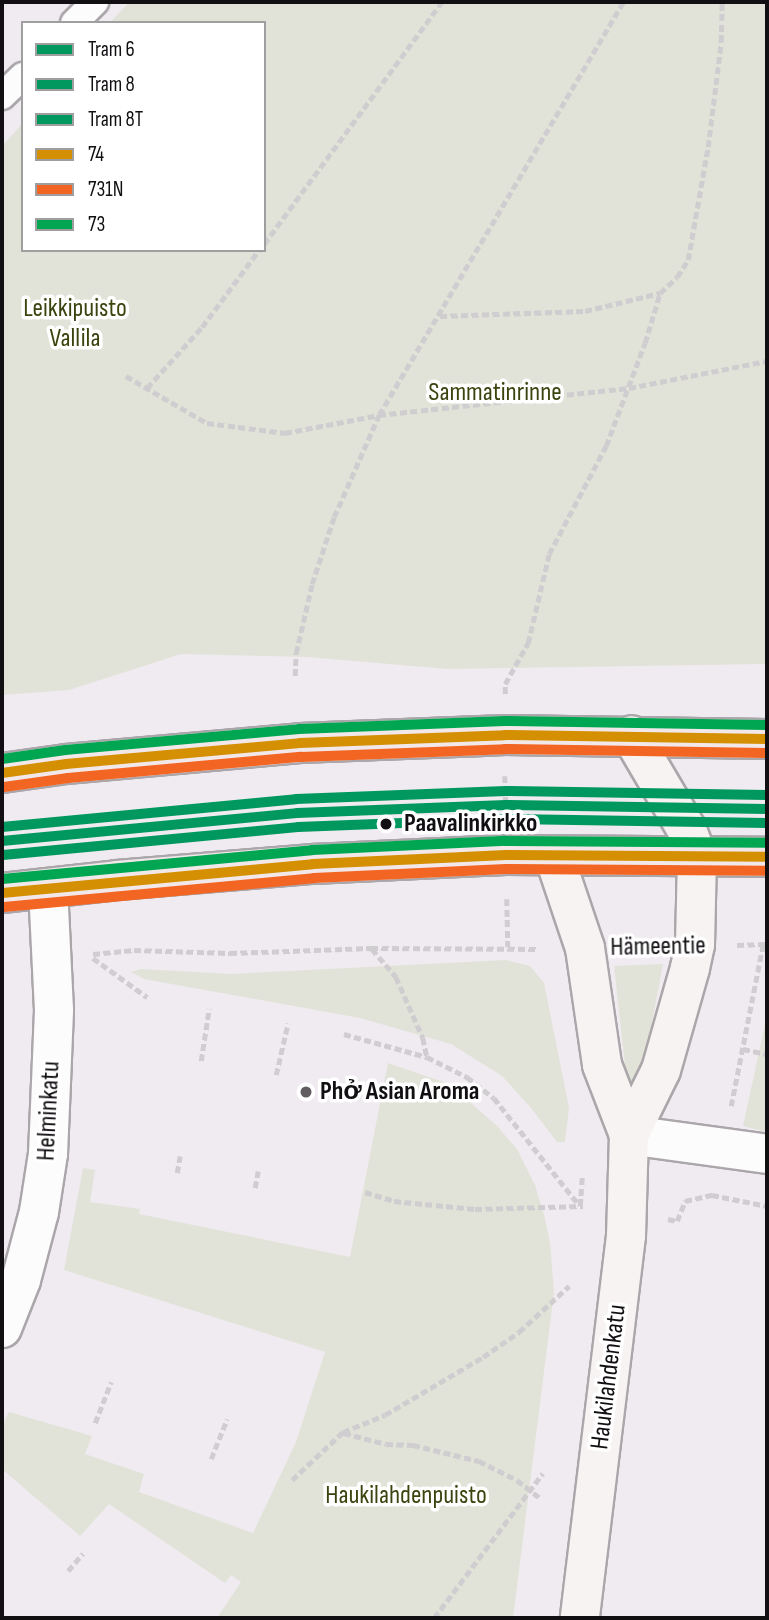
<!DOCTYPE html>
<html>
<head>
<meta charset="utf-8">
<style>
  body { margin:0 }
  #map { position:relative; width:769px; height:1620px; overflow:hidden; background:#f0ebf0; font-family:"Sofia Sans Condensed",sans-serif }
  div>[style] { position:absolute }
  .green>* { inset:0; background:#e1e3d8 }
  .path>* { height:4.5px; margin-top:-2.25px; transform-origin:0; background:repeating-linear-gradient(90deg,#cfcdcf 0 7px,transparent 0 10.5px) }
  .roads { filter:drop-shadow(2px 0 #aaa6aa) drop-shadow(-2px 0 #aaa6aa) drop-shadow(0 2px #aaa6aa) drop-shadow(0 -2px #aaa6aa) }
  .lane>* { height:26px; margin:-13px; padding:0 13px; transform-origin:13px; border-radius:13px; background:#fdfcfd }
  .street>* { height:38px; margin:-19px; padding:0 19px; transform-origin:19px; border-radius:19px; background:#fdfcfd }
  .secondary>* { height:38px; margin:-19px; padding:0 19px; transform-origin:19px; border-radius:19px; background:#f7f3f3 }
  .primary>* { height:38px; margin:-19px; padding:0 19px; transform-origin:19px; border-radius:19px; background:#f2e8ea }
  .bus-1>* { height:10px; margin:-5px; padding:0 5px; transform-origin:5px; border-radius:5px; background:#d58f03 }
  .bus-2>* { height:10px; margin:-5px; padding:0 5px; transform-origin:5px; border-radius:5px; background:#f26522 }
  .bus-3>* { height:10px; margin:-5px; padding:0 5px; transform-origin:5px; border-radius:5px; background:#00a651 }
  .tram-1>* { height:10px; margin:-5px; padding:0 5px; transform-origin:5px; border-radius:5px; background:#00985f }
  .tram-2>* { height:10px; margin:-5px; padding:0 5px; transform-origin:5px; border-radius:5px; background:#00985f }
  .tram-3>* { height:10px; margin:-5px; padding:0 5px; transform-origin:5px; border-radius:5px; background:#00985f }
  .dots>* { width:19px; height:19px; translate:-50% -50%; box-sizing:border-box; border:4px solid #fff; border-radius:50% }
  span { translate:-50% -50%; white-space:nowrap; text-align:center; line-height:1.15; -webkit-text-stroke:7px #fff; paint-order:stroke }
  .park-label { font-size:26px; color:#3a440e }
  .stop-label { font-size:26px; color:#120f12; font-weight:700 }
  .left { translate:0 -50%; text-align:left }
  .street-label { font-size:26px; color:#120f12 }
  .poi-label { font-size:26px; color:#120f12; font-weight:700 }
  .frame { position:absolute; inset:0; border:4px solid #120f12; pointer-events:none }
  .legend { position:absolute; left:21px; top:21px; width:245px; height:231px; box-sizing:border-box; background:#fff; border:2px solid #a09fa0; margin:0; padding:9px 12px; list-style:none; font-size:21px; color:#120f12 }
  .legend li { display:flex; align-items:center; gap:14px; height:35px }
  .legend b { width:35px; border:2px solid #a09fa0 }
</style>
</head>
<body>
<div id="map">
  <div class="green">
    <i style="clip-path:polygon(129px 2px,767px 2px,767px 664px,448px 669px,307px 657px,181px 654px,69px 690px,2px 695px,2px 146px,23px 123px,23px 250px,264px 250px,264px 23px,110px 23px)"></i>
    <i style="clip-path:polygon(506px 960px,530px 966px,544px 983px,569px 1108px,565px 1142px,557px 1142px,531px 1108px,502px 1076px,451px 1044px,360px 1018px,144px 979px,131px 972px,141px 969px,231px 974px)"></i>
    <i style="clip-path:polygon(663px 964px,642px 1076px,632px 1084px,626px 1075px,614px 966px)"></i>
    <i style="clip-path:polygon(767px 1015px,767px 1132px,743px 1126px)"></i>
    <i style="clip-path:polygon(388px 1063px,449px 1084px,497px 1126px,517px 1149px,535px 1185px,544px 1215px,550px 1242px,554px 1292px,513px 1618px,217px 1618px,241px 1582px,231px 1575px,225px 1583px,109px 1504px,80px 1536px,2px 1469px,2px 1425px,9px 1412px,92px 1436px,85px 1454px,144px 1474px,139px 1492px,253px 1533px,296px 1442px,325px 1352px,64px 1270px,83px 1168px,95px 1170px,90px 1202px,140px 1209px,139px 1214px,350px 1257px)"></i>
  </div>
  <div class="path">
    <i style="left:264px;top:244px;width:300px;rotate:-53.7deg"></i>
    <i style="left:440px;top:316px;width:145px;rotate:-2deg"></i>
    <i style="left:585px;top:311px;width:77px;rotate:-13.5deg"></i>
    <i style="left:660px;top:293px;width:23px;rotate:-43deg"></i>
    <i style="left:677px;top:277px;width:20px;rotate:-57deg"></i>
    <i style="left:688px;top:260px;width:115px;rotate:-80deg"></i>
    <i style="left:708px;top:147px;width:106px;rotate:-82.9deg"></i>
    <i style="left:721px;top:42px;width:40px;rotate:-88.6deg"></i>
    <i style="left:126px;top:376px;width:94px;rotate:30.1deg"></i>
    <i style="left:207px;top:423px;width:79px;rotate:7.3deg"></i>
    <i style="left:285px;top:433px;width:96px;rotate:-10.8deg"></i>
    <i style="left:379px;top:415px;width:251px;rotate:-6.2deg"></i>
    <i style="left:629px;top:388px;width:141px;rotate:-11.1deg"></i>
    <i style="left:147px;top:388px;width:82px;rotate:-48deg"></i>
    <i style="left:202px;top:327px;width:96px;rotate:-53.5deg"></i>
    <i style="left:295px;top:676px;width:23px;rotate:-88deg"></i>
    <i style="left:296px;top:653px;width:71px;rotate:-76.9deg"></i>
    <i style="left:312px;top:584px;width:71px;rotate:-71.8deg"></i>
    <i style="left:334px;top:517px;width:111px;rotate:-66.2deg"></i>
    <i style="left:379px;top:415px;width:480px;rotate:-59.4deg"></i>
    <i style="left:505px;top:694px;width:10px;rotate:-90deg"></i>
    <i style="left:505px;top:684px;width:47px;rotate:-60.7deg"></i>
    <i style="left:528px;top:643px;width:91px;rotate:-76.7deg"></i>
    <i style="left:549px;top:554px;width:122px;rotate:-62.2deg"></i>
    <i style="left:606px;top:446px;width:110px;rotate:-69.3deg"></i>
    <i style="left:645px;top:343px;width:52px;rotate:-73.3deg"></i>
    <i style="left:505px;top:776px;width:37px;rotate:88deg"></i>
    <i style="left:507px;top:899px;width:48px;rotate:88.8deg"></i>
    <i style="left:737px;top:945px;width:30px;rotate:-2deg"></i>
    <i style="left:628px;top:947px;width:23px"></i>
    <i style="left:372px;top:949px;width:37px;rotate:49deg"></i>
    <i style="left:396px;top:977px;width:67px;rotate:66.1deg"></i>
    <i style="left:423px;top:1038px;width:19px;rotate:78deg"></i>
    <i style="left:93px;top:954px;width:41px;rotate:-5.6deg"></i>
    <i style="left:134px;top:950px;width:96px;rotate:1.8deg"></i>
    <i style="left:230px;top:953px;width:141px;rotate:-2deg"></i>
    <i style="left:371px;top:948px;width:168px;rotate:0.3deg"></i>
    <i style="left:93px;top:958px;width:67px;rotate:35.8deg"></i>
    <i style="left:344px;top:1034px;width:86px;rotate:15.5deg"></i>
    <i style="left:427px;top:1057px;width:45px;rotate:26.6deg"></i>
    <i style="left:467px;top:1077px;width:34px;rotate:38deg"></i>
    <i style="left:494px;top:1098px;width:137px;rotate:51.5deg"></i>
    <i style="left:743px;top:1049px;width:25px;rotate:12deg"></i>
    <i style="left:201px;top:1061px;width:53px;rotate:-81.3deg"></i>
    <i style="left:276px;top:1075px;width:53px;rotate:-77deg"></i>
    <i style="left:731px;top:1106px;width:164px;rotate:-78.8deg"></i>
    <i style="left:177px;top:1173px;width:17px;rotate:-80deg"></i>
    <i style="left:255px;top:1188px;width:17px;rotate:-80deg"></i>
    <i style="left:365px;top:1192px;width:30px;rotate:17deg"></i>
    <i style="left:394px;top:1201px;width:81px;rotate:5.6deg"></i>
    <i style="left:475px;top:1209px;width:108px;rotate:-1.6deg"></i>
    <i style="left:580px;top:1206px;width:29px;rotate:-86deg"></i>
    <i style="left:668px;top:1219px;width:9px;rotate:13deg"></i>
    <i style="left:677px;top:1221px;width:22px;rotate:-68deg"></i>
    <i style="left:685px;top:1201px;width:28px;rotate:-13deg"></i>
    <i style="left:712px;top:1195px;width:56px;rotate:11.3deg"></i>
    <i style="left:95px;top:1423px;width:44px;rotate:-68.7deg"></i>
    <i style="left:344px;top:1433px;width:43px;rotate:14.7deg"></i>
    <i style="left:386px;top:1444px;width:27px;rotate:2deg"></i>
    <i style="left:413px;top:1445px;width:68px;rotate:13.6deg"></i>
    <i style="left:479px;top:1461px;width:42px;rotate:26.6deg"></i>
    <i style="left:517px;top:1480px;width:29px;rotate:38deg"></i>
    <i style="left:211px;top:1459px;width:43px;rotate:-68.2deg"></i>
    <i style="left:292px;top:1480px;width:70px;rotate:-43.3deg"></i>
    <i style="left:343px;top:1432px;width:45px;rotate:-22deg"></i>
    <i style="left:385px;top:1415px;width:114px;rotate:-30.6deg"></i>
    <i style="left:483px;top:1357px;width:44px;rotate:-34.8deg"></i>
    <i style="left:519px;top:1332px;width:68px;rotate:-42.6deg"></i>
    <i style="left:68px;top:1571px;width:23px;rotate:-50deg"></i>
    <i style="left:434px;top:1618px;width:181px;rotate:-53.1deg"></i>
  </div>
  <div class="roads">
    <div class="lane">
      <i style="left:74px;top:23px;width:30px;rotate:-45deg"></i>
      <i style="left:2px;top:96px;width:29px;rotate:-44deg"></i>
    </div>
    <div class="street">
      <i style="left:629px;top:1135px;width:139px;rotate:7.8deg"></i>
      <i style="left:2px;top:1328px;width:52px;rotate:-68.4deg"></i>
      <i style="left:21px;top:1280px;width:70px;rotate:-75.2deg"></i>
      <i style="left:39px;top:1212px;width:59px;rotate:-81.2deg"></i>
      <i style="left:48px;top:1154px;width:144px;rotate:-87.6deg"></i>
      <i style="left:54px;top:1010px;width:122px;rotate:-92.8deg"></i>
    </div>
    <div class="secondary">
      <i style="left:554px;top:856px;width:97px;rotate:71.4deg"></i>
      <i style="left:585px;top:948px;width:118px;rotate:81.7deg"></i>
      <i style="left:602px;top:1065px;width:75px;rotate:68.9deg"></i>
      <i style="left:629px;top:1135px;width:101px;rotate:91.7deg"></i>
      <i style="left:626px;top:1236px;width:385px;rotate:96.9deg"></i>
      <i style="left:629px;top:1135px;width:72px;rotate:-63.8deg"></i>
      <i style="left:661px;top:1070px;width:106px;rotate:-74.1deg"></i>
      <i style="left:690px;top:968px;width:24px;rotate:-78deg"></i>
      <i style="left:695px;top:945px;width:89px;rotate:-88.7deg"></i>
      <i style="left:697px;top:856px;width:28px;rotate:-111deg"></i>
      <i style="left:687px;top:830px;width:110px;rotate:-120.5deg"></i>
    </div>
    <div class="primary">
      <i style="left:2px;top:773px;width:65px;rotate:-8deg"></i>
      <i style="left:66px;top:764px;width:235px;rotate:-5.1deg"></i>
      <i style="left:300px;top:743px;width:205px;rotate:-2.2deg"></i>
      <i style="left:505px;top:735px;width:262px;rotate:0.9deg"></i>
      <i style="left:2px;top:893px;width:116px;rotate:-6.4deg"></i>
      <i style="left:117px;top:880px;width:197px;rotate:-4.7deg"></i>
      <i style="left:313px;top:864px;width:193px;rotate:-2.7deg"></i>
      <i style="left:506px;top:855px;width:261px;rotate:0.4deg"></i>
    </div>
  </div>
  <div class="bus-1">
    <i style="left:2px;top:773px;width:65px;rotate:-8deg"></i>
    <i style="left:66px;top:764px;width:235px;rotate:-5.1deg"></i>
    <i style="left:300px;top:743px;width:205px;rotate:-2.2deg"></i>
    <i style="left:505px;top:735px;width:262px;rotate:0.9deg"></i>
    <i style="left:2px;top:893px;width:312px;rotate:-5.3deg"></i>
    <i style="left:313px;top:864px;width:193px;rotate:-2.7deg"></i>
    <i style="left:506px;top:855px;width:261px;rotate:0.4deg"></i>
  </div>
  <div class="bus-2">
    <i style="left:4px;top:787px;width:65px;rotate:-8deg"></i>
    <i style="left:68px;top:778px;width:234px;rotate:-5.2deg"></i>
    <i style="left:301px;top:757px;width:204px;rotate:-2.2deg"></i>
    <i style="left:505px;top:749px;width:262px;rotate:0.9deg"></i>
    <i style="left:4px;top:907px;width:311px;rotate:-5.3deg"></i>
    <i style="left:314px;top:878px;width:192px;rotate:-2.7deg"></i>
    <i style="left:506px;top:869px;width:261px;rotate:0.4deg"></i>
  </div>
  <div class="bus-3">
    <i style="left:2px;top:759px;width:64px;rotate:-8.1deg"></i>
    <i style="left:65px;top:750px;width:235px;rotate:-5.1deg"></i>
    <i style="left:299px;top:729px;width:206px;rotate:-2.2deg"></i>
    <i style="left:505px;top:721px;width:262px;rotate:0.9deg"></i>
    <i style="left:2px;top:879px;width:311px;rotate:-5.3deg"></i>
    <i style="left:312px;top:850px;width:194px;rotate:-2.7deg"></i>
    <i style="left:506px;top:841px;width:261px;rotate:0.4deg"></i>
  </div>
  <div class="tram-1">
    <i style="left:2px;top:841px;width:296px;rotate:-5.4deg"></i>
    <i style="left:297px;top:813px;width:209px;rotate:-2.2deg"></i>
    <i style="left:506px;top:805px;width:261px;rotate:0.9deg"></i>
  </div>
  <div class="tram-2">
    <i style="left:3px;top:855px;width:296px;rotate:-5.4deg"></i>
    <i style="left:298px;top:827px;width:208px;rotate:-2.2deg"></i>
    <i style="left:506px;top:819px;width:261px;rotate:0.9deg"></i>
  </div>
  <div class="tram-3">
    <i style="left:2px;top:827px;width:295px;rotate:-5.4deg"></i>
    <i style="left:296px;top:799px;width:210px;rotate:-2.2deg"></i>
    <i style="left:506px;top:791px;width:261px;rotate:0.9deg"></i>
  </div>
  <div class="dots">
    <i style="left:386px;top:824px;background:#120f12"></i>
    <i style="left:306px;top:1092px;background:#605c60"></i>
  </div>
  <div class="park-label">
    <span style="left:75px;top:324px">Leikkipuisto<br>Vallila</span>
    <span style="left:495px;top:393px">Sammatinrinne</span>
    <span style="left:406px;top:1496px">Haukilahdenpuisto</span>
  </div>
  <div class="stop-label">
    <span class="left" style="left:404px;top:824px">Paavalinkirkko</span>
  </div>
  <div class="street-label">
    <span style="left:658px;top:947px;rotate:-1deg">Hämeentie</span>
    <span style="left:49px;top:1111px;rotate:-87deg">Helminkatu</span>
    <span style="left:609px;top:1377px;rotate:-83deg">Haukilahdenkatu</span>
  </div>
  <div class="poi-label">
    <span class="left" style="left:320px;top:1092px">Phở Asian Aroma</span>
  </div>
  <div class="frame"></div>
  <ul class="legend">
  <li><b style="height:9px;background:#00985f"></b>Tram 6</li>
  <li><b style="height:9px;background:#00985f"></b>Tram 8</li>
  <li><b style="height:9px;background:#00985f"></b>Tram 8T</li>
  <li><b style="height:9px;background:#d58f03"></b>74</li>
  <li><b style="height:9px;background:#f26522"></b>731N</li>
  <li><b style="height:9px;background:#00a651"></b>73</li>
  </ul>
</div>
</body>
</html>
